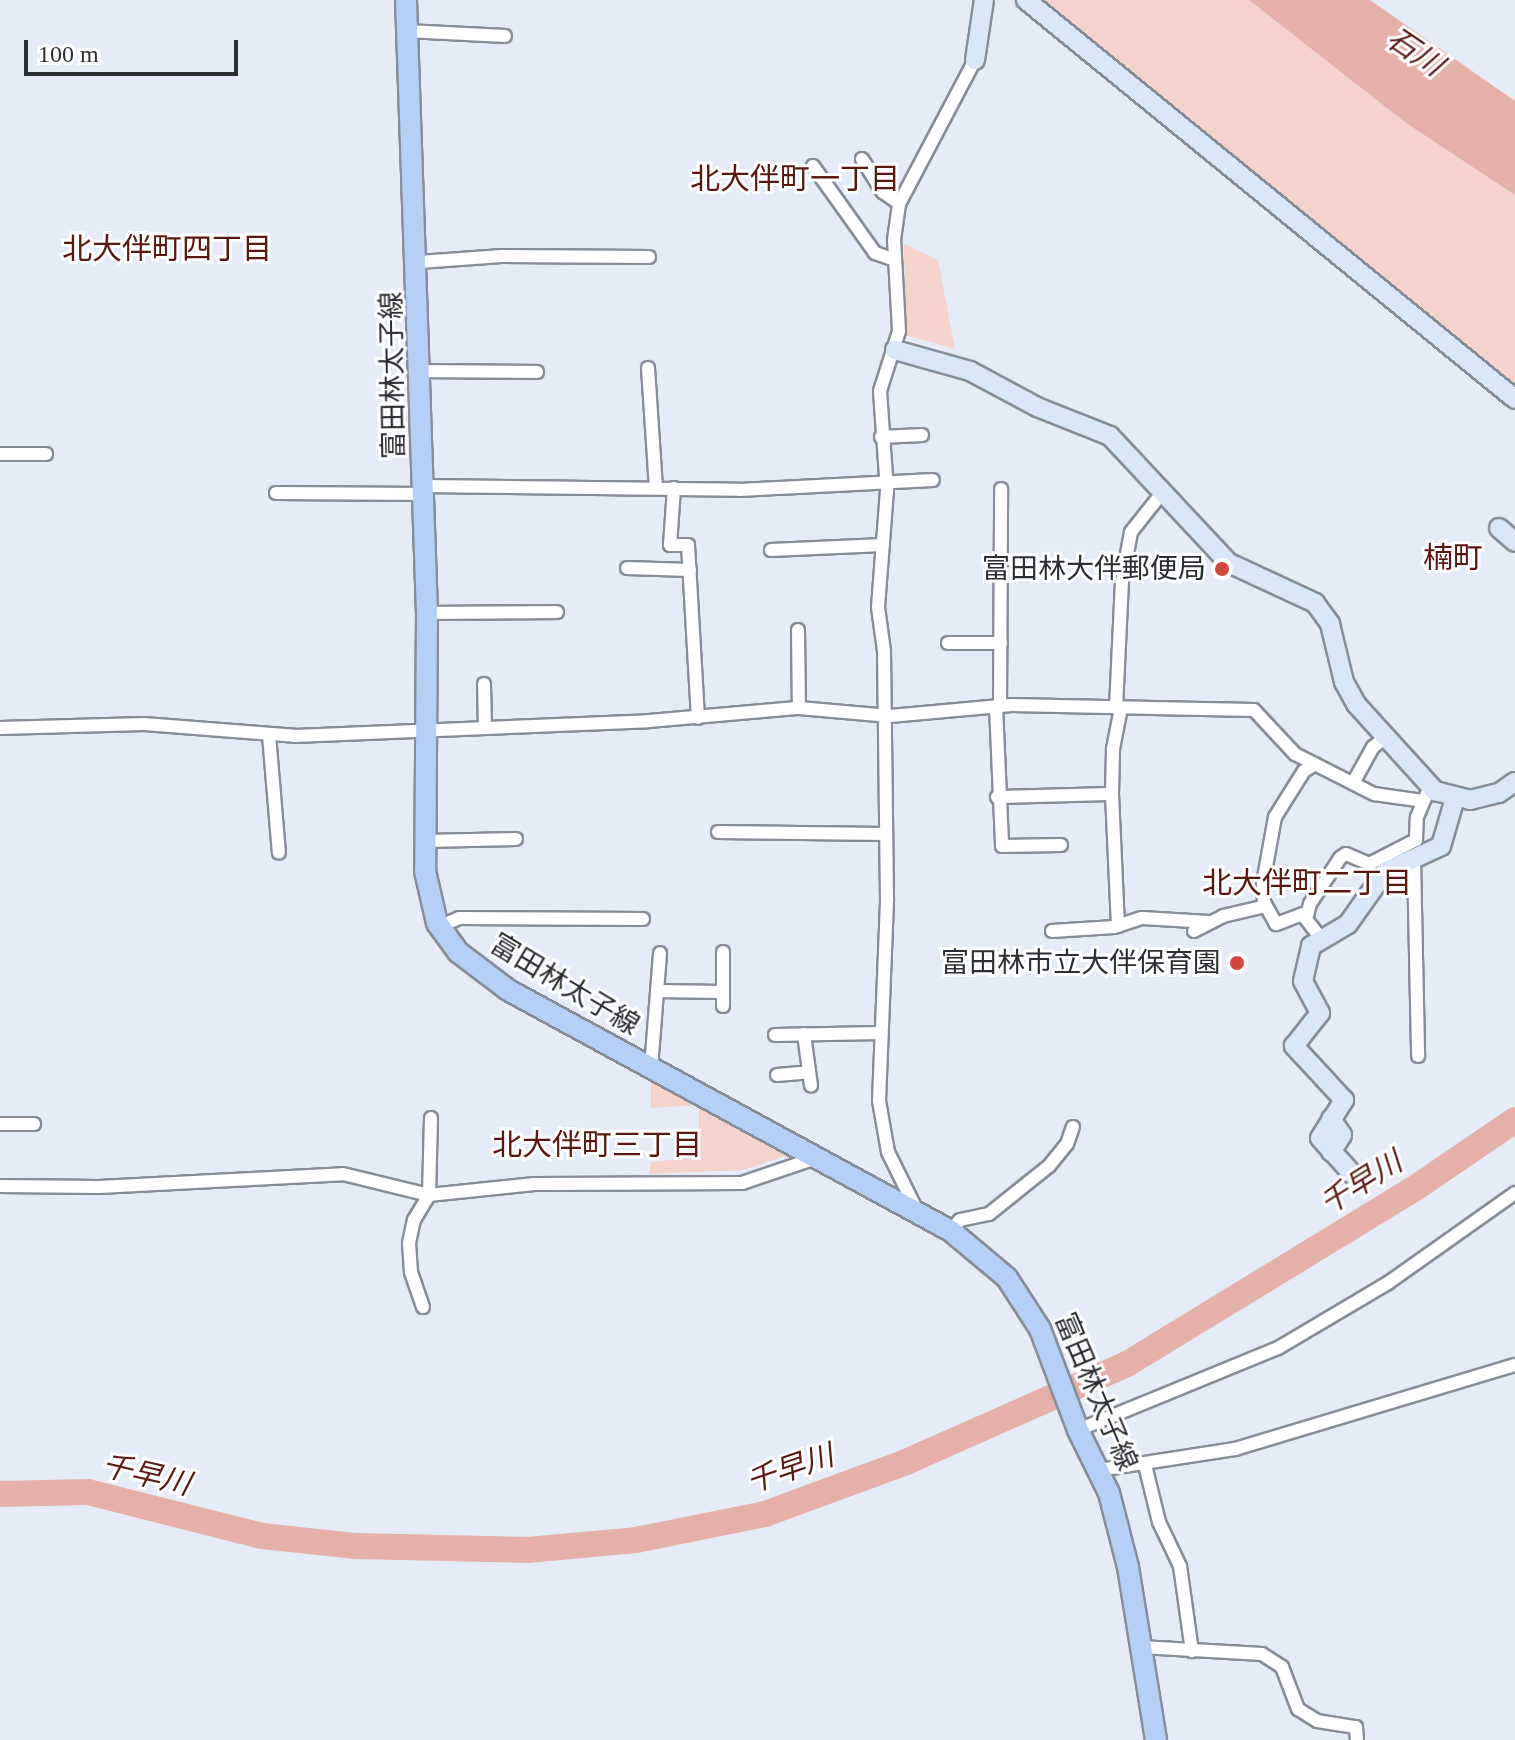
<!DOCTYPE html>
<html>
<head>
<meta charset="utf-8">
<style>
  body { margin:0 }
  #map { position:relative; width:1515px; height:1740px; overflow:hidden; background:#e5ecf7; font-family:"Times New Roman","Noto Sans JP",serif }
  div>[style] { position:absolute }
  .green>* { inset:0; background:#f5d2cc }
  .water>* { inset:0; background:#e5b0a7 }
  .river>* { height:26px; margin:-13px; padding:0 13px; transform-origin:13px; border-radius:13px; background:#e5b0a7 }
  .roads { filter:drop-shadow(2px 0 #878d97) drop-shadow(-2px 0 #878d97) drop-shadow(0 2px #878d97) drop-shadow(0 -2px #878d97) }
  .street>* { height:12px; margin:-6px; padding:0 6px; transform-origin:6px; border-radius:6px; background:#fff }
  .secondary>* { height:18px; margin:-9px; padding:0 9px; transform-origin:9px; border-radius:9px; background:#dae7fb }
  .primary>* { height:20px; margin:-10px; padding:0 10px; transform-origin:10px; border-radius:10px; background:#b5d0f7 }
  .dots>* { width:22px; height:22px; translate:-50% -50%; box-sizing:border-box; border:4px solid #fff; border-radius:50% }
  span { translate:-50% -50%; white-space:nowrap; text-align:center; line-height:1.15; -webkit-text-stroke:6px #fff; paint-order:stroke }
  .street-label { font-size:28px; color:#2b2e32 }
  .poi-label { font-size:28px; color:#2b2e32 }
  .right { translate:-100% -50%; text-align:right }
  .water-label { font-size:30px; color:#591a14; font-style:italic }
  .neighbourhood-label { font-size:30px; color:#5a1710 }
  .scale { position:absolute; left:24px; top:40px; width:214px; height:36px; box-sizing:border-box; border:4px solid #2b2e32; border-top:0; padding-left:10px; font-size:24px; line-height:28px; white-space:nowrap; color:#2b2e32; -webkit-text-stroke:6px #fff; paint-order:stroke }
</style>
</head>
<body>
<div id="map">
  <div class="green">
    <i style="clip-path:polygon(1044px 0,1249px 0,1406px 123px,1515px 195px,1515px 387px)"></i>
    <i style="clip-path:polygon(904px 244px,938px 260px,955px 349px,905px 335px)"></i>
    <i style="clip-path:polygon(651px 1075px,794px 1153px,743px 1170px,649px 1174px,651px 1162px,699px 1157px,699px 1105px,651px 1108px)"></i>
  </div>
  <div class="water">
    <i style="clip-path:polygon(1249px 0,1370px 0,1515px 101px,1515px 195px,1406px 123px)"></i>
  </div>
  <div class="river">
    <i style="left:0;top:1494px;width:88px;rotate:-1.3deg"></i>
    <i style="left:88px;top:1492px;width:179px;rotate:14.2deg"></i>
    <i style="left:262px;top:1536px;width:95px;rotate:6.1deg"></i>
    <i style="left:356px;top:1546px;width:171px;rotate:1.3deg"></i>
    <i style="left:527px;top:1550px;width:109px;rotate:-5.2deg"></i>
    <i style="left:636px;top:1540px;width:132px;rotate:-11.4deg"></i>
    <i style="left:765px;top:1514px;width:150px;rotate:-20.2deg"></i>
    <i style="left:906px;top:1462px;width:242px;rotate:-23.9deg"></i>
    <i style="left:1127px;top:1364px;width:336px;rotate:-31.4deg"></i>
    <i style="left:1414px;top:1189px;width:122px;rotate:-34.3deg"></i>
  </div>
  <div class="roads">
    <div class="street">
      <i style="left:407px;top:31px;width:98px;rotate:2.9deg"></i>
      <i style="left:862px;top:159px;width:39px;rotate:58deg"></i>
      <i style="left:883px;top:192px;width:19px;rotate:35deg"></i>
      <i style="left:813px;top:166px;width:107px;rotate:54.5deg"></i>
      <i style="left:875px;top:253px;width:21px;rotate:19deg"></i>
      <i style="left:419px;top:262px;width:83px;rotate:-4.1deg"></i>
      <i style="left:502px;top:256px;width:147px;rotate:0.4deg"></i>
      <i style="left:648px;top:368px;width:120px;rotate:86.2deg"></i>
      <i style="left:420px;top:371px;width:117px;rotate:0.5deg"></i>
      <i style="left:881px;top:437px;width:41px;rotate:-2.8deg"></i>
      <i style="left:0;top:454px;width:46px"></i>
      <i style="left:424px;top:486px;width:316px;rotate:0.7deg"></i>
      <i style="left:740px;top:490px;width:193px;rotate:-3deg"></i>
      <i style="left:674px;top:488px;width:57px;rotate:94deg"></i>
      <i style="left:670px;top:545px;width:18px"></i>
      <i style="left:688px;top:545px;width:173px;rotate:86.7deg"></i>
      <i style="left:276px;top:493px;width:148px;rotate:0.4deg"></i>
      <i style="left:771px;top:550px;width:112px;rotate:-2.6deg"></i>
      <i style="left:627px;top:568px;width:63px;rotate:1.8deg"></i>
      <i style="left:427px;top:613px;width:130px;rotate:-0.4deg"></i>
      <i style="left:798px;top:630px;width:78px;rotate:89.3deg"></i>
      <i style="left:948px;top:643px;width:53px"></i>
      <i style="left:484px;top:684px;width:43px;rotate:88.7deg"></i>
      <i style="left:996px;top:706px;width:140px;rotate:87.5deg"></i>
      <i style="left:1002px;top:846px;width:59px;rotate:-1deg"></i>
      <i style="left:1000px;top:706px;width:217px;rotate:-89.7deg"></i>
      <i style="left:1116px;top:708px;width:127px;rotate:-87.3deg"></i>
      <i style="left:1122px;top:581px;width:50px;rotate:-79.6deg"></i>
      <i style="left:1131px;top:532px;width:50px;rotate:-51.5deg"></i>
      <i style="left:0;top:728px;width:144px;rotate:-1.6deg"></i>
      <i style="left:144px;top:724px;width:151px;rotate:4.5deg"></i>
      <i style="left:295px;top:736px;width:354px;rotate:-2.4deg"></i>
      <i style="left:649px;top:721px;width:151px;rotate:-5deg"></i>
      <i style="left:799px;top:708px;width:91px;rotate:5deg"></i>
      <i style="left:890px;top:716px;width:122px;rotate:-5.2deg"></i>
      <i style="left:1012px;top:705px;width:242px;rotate:1.2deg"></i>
      <i style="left:1254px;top:710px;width:60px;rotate:47deg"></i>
      <i style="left:1295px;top:754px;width:89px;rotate:26.9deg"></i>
      <i style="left:1374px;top:794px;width:49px;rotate:8.1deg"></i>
      <i style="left:269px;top:735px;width:118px;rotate:85.2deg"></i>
      <i style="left:1353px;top:783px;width:41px;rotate:-60.9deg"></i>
      <i style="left:1373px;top:747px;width:15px;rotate:-37deg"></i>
      <i style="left:1112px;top:794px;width:45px;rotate:-88.7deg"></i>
      <i style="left:1113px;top:749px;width:42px;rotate:-79deg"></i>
      <i style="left:997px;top:797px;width:115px;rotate:-1.5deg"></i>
      <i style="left:1112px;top:794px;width:132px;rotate:87.4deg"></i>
      <i style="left:718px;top:832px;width:166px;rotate:0.7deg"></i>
      <i style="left:425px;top:841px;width:91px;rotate:-1.3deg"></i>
      <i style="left:1414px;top:859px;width:197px;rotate:88.8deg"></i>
      <i style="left:1308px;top:912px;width:34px;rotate:159deg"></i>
      <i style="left:1276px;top:924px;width:25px;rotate:-119deg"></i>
      <i style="left:1264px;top:902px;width:19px;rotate:-93deg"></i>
      <i style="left:1263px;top:883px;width:67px;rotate:-79.7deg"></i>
      <i style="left:1275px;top:817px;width:54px;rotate:-57.8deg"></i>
      <i style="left:1304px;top:771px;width:13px;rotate:-32deg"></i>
      <i style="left:439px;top:927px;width:22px;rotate:-24deg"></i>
      <i style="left:459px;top:918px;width:184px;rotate:0.3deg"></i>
      <i style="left:1052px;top:931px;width:62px;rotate:-3.7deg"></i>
      <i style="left:1114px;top:927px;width:29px;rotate:-18deg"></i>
      <i style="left:1142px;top:918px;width:67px;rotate:3.4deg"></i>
      <i style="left:1194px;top:931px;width:33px;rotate:-27deg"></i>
      <i style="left:1223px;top:916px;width:44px;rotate:-13.1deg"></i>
      <i style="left:1320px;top:937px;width:23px;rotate:-128deg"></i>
      <i style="left:1306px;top:919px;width:16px;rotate:-75deg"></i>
      <i style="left:1310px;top:904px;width:55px;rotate:-56.9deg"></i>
      <i style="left:1340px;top:858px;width:7px;rotate:-34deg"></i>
      <i style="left:1346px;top:854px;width:25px;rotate:23deg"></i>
      <i style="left:1369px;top:864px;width:53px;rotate:-27.1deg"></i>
      <i style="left:1416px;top:840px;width:23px;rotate:-88deg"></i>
      <i style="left:1417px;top:817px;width:25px;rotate:-67deg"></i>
      <i style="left:657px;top:991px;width:65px;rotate:0.9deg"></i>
      <i style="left:723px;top:1006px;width:54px;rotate:-90deg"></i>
      <i style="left:804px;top:1034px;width:52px;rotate:82.3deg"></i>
      <i style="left:775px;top:1035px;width:105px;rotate:-1.1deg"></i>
      <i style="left:651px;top:1068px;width:115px;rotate:-85.5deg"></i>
      <i style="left:777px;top:1075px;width:32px;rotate:-5deg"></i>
      <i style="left:0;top:1124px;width:34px"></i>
      <i style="left:0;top:1186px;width:99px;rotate:0.6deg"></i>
      <i style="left:99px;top:1187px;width:244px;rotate:-3deg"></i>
      <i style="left:343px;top:1174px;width:89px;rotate:13.7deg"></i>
      <i style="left:429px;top:1195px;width:106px;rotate:-6deg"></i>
      <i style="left:534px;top:1184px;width:208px;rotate:-0.3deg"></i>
      <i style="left:742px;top:1183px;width:78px;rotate:-18.7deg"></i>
      <i style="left:918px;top:1213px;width:68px;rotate:-116.2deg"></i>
      <i style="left:888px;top:1152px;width:52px;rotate:-100deg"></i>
      <i style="left:879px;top:1101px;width:203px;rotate:-87.7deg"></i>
      <i style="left:887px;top:898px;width:247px;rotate:-90.7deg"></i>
      <i style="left:884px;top:651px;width:44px;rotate:-97.8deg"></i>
      <i style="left:878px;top:607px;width:116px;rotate:-85.6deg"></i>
      <i style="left:887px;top:491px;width:100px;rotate:-94deg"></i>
      <i style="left:880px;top:391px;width:63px;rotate:-72.4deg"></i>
      <i style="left:899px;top:331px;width:91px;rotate:-93.1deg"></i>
      <i style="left:894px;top:240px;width:36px;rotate:-82deg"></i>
      <i style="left:899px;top:204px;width:163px;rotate:-62.2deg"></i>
      <i style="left:951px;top:1231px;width:14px;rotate:-51deg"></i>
      <i style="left:960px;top:1220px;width:30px;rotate:-12deg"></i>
      <i style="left:989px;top:1214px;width:77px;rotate:-38.7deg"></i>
      <i style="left:1049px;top:1166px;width:28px;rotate:-51deg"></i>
      <i style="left:1067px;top:1144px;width:18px;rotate:-71deg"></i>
      <i style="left:423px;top:1307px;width:37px;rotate:-109deg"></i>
      <i style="left:411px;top:1272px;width:29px;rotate:-94deg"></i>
      <i style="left:409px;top:1243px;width:24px;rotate:-78deg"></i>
      <i style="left:414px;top:1220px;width:29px;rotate:-59deg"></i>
      <i style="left:429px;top:1195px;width:77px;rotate:-88.5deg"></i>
      <i style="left:1078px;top:1430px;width:216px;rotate:-22.3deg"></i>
      <i style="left:1278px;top:1348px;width:128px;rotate:-30.6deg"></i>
      <i style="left:1388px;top:1283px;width:156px;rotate:-35.3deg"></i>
      <i style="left:1145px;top:1465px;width:59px;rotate:76.2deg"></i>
      <i style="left:1159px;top:1522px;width:49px;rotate:64.5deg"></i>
      <i style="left:1180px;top:1566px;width:86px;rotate:82deg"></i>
      <i style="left:1099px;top:1470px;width:138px;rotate:-8.8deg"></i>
      <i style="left:1235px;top:1449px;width:292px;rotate:-16.7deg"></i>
      <i style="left:1141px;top:1647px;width:121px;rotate:3.3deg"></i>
      <i style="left:1262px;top:1654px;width:24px;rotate:33deg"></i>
      <i style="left:1282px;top:1667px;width:45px;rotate:69.1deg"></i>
      <i style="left:1298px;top:1709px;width:22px;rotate:32deg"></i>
      <i style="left:1317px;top:1721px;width:39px;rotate:9deg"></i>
      <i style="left:1356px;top:1727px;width:13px;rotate:86deg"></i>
    </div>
    <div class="secondary">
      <i style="left:1026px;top:0;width:631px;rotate:39.21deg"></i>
      <i style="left:975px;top:60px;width:61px;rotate:-81.5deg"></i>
      <i style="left:895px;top:350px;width:78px;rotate:15.6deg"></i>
      <i style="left:970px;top:371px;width:76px;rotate:28.2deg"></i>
      <i style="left:1037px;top:407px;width:79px;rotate:21.7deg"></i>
      <i style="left:1110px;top:436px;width:174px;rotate:46.9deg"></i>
      <i style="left:1229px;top:563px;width:95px;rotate:24.9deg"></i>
      <i style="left:1315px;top:603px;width:26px;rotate:54deg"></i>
      <i style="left:1330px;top:624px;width:60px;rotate:76.4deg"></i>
      <i style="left:1344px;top:682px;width:25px;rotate:61deg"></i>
      <i style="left:1356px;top:704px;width:118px;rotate:47.8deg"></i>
      <i style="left:1435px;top:791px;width:36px;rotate:14deg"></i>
      <i style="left:1470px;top:800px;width:30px;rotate:-14deg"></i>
      <i style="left:1499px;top:793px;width:19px;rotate:-35deg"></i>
      <i style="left:1499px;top:528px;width:21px;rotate:41deg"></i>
      <i style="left:1331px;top:1119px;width:19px;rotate:55deg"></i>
      <i style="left:1342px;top:1135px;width:20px;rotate:123deg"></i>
      <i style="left:1357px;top:1179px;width:55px;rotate:-132.1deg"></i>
      <i style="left:1320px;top:1138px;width:45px;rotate:-57.7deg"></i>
      <i style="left:1344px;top:1100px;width:74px;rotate:-132.8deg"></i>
      <i style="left:1294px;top:1046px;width:42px;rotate:-51.8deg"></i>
      <i style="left:1320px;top:1013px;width:36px;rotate:-118deg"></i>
      <i style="left:1303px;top:981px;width:36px;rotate:-77deg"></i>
      <i style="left:1311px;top:946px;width:43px;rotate:-30.7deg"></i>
      <i style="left:1348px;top:924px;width:64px;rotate:-54.6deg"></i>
      <i style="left:1385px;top:872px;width:62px;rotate:-24.9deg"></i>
      <i style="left:1441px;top:846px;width:50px;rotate:-73.7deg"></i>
    </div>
    <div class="primary">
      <i style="left:406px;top:0;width:613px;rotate:88.04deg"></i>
      <i style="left:427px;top:613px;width:258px;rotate:90.4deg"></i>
      <i style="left:425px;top:871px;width:53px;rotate:77deg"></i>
      <i style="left:437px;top:923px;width:36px;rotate:54deg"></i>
      <i style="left:458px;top:952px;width:63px;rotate:37.2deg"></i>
      <i style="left:508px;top:990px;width:504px;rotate:28.55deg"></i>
      <i style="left:951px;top:1231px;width:73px;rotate:40deg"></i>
      <i style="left:1007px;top:1278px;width:61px;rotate:57.1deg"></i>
      <i style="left:1040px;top:1329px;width:108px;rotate:69.4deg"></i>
      <i style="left:1078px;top:1430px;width:70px;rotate:63.8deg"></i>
      <i style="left:1109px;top:1493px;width:76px;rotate:75.6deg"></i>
      <i style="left:1128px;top:1567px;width:175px;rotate:80.8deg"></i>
    </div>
  </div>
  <div class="dots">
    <i style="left:1222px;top:569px;background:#d54739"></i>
    <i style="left:1237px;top:963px;background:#d54739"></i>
  </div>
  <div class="street-label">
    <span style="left:393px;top:375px;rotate:-91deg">富田林太子線</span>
    <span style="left:565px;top:985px;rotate:31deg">富田林太子線</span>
    <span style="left:1096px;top:1392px;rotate:67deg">富田林太子線</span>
  </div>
  <div class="poi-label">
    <span class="right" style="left:1206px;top:569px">富田林大伴郵便局</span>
    <span class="right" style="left:1221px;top:963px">富田林市立大伴保育園</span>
  </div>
  <div class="water-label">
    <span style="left:1415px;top:52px;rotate:34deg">石川</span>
    <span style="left:1361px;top:1183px;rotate:-32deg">千早川</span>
    <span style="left:790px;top:1469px;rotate:-19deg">千早川</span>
    <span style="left:146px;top:1475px;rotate:13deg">千早川</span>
  </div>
  <div class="neighbourhood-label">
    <span style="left:795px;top:179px">北大伴町一丁目</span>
    <span style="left:167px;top:249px">北大伴町四丁目</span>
    <span style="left:1453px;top:558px">楠町</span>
    <span style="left:1307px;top:883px">北大伴町二丁目</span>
    <span style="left:597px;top:1145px">北大伴町三丁目</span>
  </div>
  <div class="scale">100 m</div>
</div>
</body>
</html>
